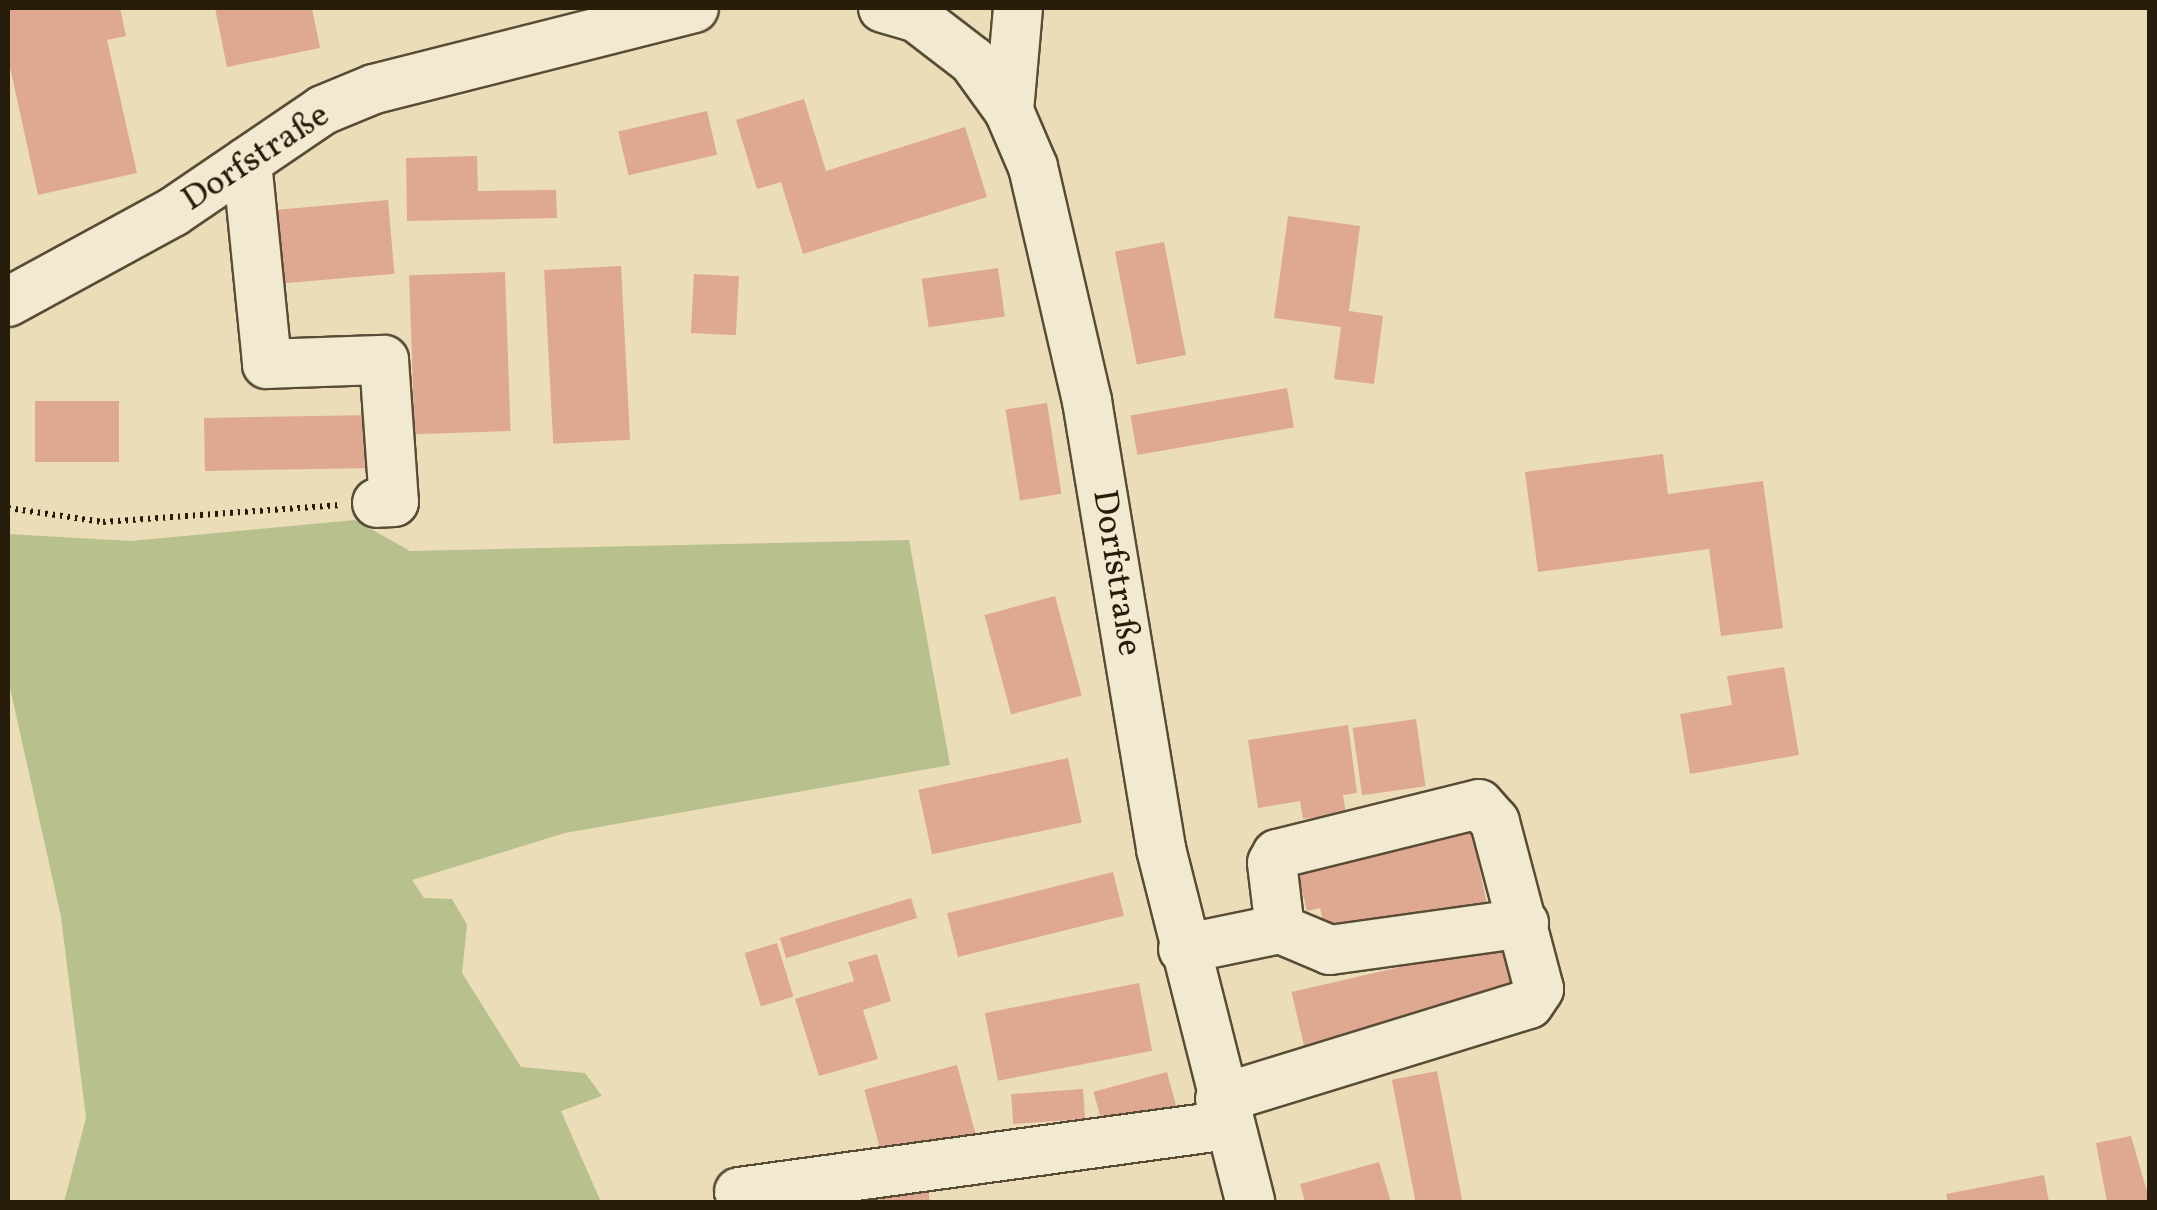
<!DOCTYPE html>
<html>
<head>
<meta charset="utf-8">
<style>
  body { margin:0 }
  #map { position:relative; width:2157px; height:1210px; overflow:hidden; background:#ebddb8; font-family:Vollkorn,serif }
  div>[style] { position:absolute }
  .green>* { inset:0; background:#b8c08e }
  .building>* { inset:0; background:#dea990; transform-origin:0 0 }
  .path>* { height:6px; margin-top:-3px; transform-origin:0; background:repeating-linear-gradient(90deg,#281c0b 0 2.5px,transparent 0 7.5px) }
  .roads { filter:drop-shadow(2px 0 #594c36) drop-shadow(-2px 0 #594c36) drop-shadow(0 2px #594c36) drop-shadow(0 -2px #594c36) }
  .minor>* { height:48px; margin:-24px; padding:0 24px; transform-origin:24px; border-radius:24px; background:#f2e9d1 }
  span { translate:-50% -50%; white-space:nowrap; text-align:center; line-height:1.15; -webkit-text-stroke:9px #f2e9d1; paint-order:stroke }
  .street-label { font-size:35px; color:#281c0b }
  .frame { position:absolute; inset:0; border:10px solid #281c0b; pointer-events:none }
</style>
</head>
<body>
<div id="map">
  <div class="green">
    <i style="clip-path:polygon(355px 520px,410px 551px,909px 540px,950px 765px,565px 833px,412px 880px,424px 898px,452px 899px,467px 925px,462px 973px,521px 1067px,585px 1073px,602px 1096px,561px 1111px,601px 1202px,64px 1202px,86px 1118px,61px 917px,8px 679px,8px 534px,131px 541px)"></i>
  </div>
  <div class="building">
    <i style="clip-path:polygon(8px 8px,120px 8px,126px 36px,107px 40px,137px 173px,38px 195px,8px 58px)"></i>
    <i style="clip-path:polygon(215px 8px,312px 8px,320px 48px,227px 67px)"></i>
    <i style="clip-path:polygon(804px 99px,826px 171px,965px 127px,987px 197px,803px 254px,781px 182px,757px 189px,736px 120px)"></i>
    <i style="left:707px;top:111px;width:45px;height:91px;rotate:77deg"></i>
    <i style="clip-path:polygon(477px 156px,478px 191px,556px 190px,557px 218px,407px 221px,406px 158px)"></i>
    <i style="left:388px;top:200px;width:74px;height:128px;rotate:85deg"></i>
    <i style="clip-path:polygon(1288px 216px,1360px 226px,1349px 311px,1383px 316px,1374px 384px,1334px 379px,1341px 327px,1274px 318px)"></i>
    <i style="left:1164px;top:242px;width:115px;height:50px;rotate:79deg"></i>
    <i style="left:621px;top:266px;width:174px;height:77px;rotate:87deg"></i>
    <i style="left:998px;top:268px;width:49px;height:77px;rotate:82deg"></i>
    <i style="left:505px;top:272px;width:159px;height:96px;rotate:88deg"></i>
    <i style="left:694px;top:274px;width:45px;height:59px;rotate:3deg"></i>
    <i style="left:1287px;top:388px;width:40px;height:159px;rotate:80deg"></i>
    <i style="left:119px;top:401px;width:61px;height:84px;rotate:90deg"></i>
    <i style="left:1047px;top:403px;width:92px;height:42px;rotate:81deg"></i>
    <i style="left:375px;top:415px;width:53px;height:171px;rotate:89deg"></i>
    <i style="clip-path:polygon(1663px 454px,1668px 494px,1763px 481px,1783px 628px,1721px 636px,1709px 549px,1538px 572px,1525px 472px)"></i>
    <i style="left:1055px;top:596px;width:103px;height:73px;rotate:75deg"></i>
    <i style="clip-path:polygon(1784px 667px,1799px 755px,1690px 774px,1680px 714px,1732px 705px,1727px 676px)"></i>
    <i style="left:1416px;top:719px;width:68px;height:64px;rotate:82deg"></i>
    <i style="clip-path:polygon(1348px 725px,1357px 793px,1343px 795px,1346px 813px,1303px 819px,1300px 801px,1258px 808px,1248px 740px)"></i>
    <i style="left:1068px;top:758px;width:66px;height:153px;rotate:78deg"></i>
    <i style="clip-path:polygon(1467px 810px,1490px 918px,1329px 946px,1320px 908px,1307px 911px,1294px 858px)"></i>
    <i style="left:1113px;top:872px;width:45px;height:171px;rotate:76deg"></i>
    <i style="left:911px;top:898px;width:21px;height:137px;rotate:73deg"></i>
    <i style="left:777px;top:943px;width:56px;height:34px;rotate:73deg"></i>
    <i style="left:1504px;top:943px;width:57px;height:218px;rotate:77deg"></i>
    <i style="clip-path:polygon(877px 954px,891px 1001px,863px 1010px,878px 1059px,819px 1076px,795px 999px,854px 981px,848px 962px)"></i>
    <i style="left:1139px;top:983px;width:69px;height:157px;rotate:79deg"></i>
    <i style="left:957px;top:1065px;width:80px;height:96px;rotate:75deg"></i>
    <i style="left:1437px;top:1071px;width:134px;height:46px;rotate:79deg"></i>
    <i style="left:1167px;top:1072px;width:38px;height:76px;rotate:75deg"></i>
    <i style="left:1083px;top:1089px;width:30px;height:72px;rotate:86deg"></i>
    <i style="clip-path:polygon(2131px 1136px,2150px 1202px,2107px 1202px,2096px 1143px)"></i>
    <i style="clip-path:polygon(1379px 1162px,1391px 1202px,1305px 1202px,1300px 1184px)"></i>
    <i style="clip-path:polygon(2044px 1175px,2049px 1202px,1948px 1202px,1946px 1194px)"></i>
    <i style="clip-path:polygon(928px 1188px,930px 1202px,880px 1202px,879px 1197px)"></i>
  </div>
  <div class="path">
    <i style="left:8px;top:508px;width:96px;rotate:8.4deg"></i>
    <i style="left:103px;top:522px;width:238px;rotate:-4.1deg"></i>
  </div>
  <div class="roads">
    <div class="minor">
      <i style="left:883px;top:8px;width:35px;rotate:16deg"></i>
      <i style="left:917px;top:18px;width:71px;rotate:37.5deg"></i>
      <i style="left:973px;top:61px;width:62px;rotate:54.2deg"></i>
      <i style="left:1009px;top:111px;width:61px;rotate:66.8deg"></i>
      <i style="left:1033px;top:167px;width:240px;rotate:77deg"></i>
      <i style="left:1087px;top:401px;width:454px;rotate:80.6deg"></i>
      <i style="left:1161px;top:849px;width:364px;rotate:75.8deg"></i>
      <i style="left:1009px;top:111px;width:103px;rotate:-85deg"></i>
      <i style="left:247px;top:162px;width:203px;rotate:84.3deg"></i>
      <i style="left:267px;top:364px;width:117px;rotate:-2deg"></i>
      <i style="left:384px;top:360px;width:142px;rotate:86deg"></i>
      <i style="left:394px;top:502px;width:17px;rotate:177deg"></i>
      <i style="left:8px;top:302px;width:188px;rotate:-28.6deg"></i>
      <i style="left:173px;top:212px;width:181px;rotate:-34.2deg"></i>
      <i style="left:323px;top:110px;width:55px;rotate:-22.4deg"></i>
      <i style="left:374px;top:89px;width:330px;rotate:-14.2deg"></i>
      <i style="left:1183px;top:949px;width:99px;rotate:-11.7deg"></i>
      <i style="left:1280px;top:929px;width:54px;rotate:22.8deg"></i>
      <i style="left:1330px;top:950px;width:196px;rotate:-7.9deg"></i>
      <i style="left:1220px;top:1099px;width:323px;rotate:-17.1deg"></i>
      <i style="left:1529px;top:1004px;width:18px;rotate:-56deg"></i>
      <i style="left:1539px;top:989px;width:173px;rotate:-104.8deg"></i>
      <i style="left:1495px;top:822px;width:24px;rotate:-132deg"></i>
      <i style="left:1479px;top:804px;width:208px;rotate:166.1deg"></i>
      <i style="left:1277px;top:854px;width:10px;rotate:119deg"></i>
      <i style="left:1272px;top:863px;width:66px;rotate:83.1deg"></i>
      <i style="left:739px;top:1192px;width:493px;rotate:-7.8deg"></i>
    </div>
  </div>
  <div class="street-label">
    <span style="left:256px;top:158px;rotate:-33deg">Dorfstraße</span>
    <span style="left:1116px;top:573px;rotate:81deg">Dorfstraße</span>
  </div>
  <div class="frame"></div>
</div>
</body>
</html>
